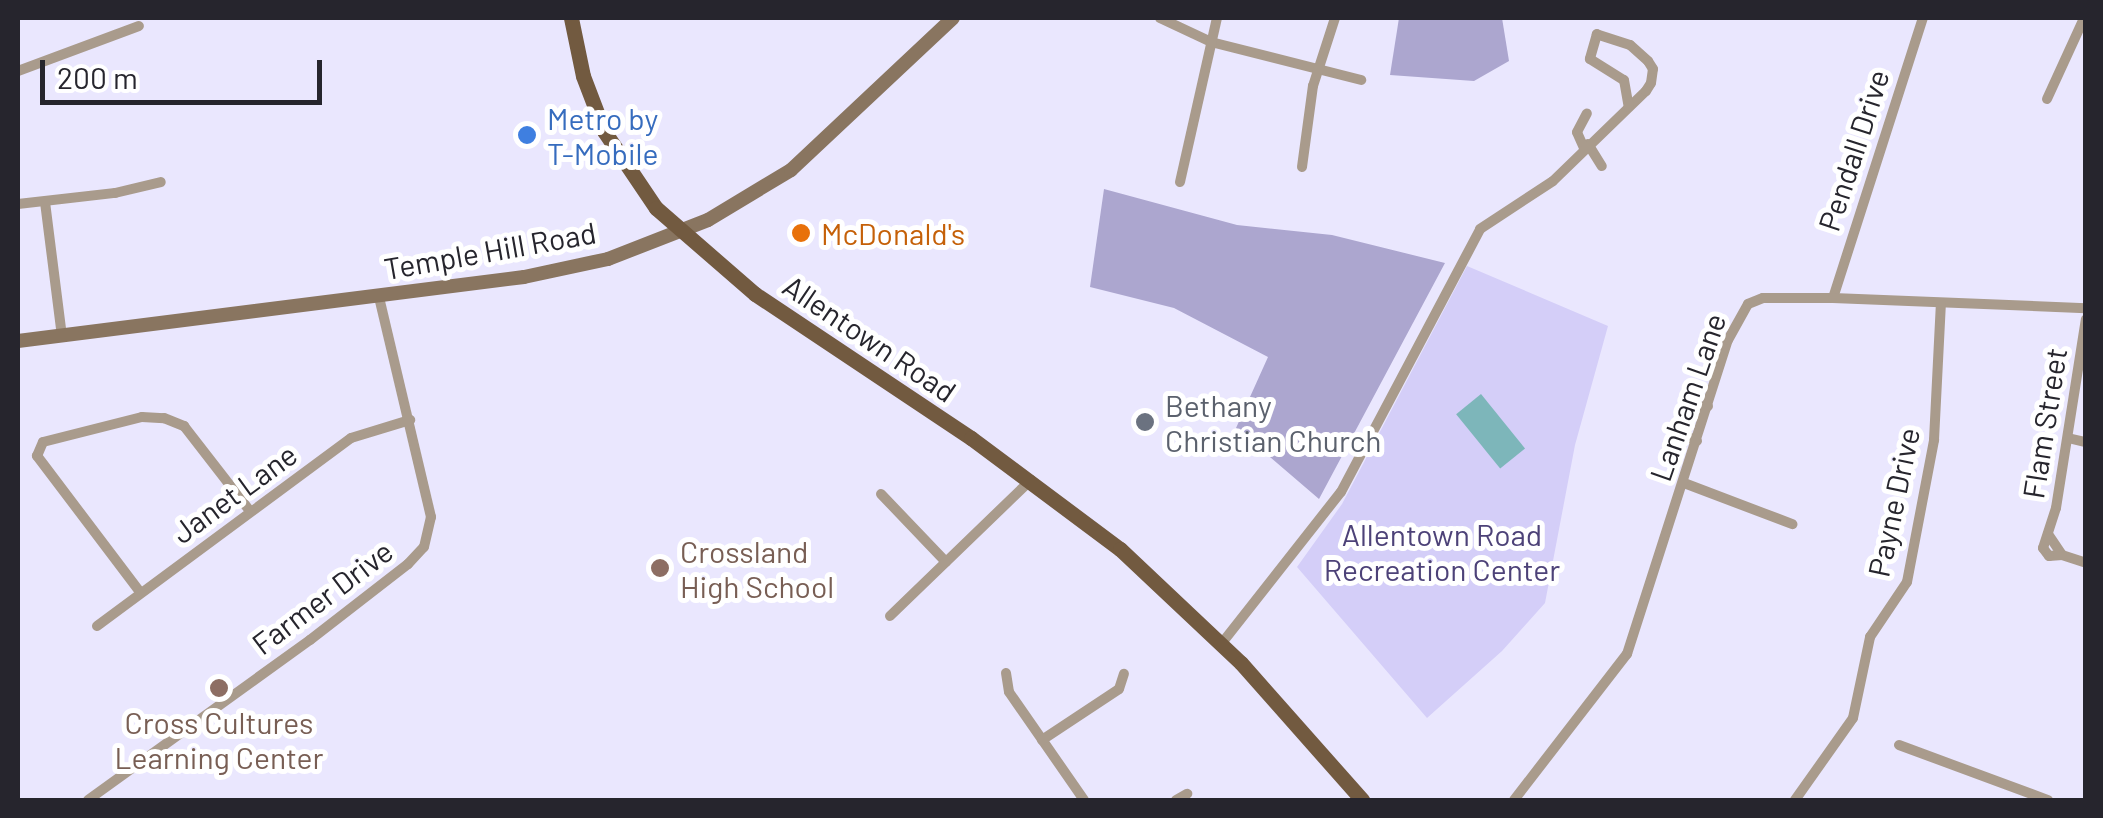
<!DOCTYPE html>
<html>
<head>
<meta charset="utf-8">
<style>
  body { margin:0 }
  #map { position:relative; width:2103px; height:818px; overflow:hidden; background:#eae7fe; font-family:Barlow,sans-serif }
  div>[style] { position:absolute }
  .green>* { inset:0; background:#d4cef8 }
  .forest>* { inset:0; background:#aca6cf }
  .water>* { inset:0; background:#7db6ba; transform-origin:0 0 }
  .street>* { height:10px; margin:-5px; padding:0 5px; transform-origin:5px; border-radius:5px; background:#a99b8c }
  .secondary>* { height:14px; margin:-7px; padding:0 7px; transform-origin:7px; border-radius:7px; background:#897560 }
  .primary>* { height:15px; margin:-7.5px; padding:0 7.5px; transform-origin:7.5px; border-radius:7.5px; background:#725a40 }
  .dots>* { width:28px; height:28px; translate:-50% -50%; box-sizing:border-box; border:5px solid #fff; border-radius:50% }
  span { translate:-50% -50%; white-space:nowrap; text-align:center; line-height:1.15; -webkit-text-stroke:10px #fff; paint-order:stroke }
  .shop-label { font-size:30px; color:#366cbe }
  .left { translate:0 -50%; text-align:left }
  .street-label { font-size:30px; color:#26252d }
  .food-label { font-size:30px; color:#c56008 }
  .worship-label { font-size:30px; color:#5b616d }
  .park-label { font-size:30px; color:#4d4278 }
  .education-label { font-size:30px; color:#785e54 }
  .frame { position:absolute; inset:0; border:20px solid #26252d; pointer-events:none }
  .scale { position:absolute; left:40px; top:60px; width:282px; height:45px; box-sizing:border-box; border:5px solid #26252d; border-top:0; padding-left:12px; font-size:30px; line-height:35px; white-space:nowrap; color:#26252d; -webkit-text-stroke:8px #fff; paint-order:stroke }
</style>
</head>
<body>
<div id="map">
  <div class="green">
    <i style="clip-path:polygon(1467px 266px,1608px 326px,1575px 445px,1545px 603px,1502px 651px,1427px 718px,1297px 567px,1342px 504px)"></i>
  </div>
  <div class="forest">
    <i style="clip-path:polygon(1399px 18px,1502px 18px,1509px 61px,1474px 81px,1390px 75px)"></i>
    <i style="clip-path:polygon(1104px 189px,1237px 225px,1332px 235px,1445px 263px,1319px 499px,1236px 428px,1268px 357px,1174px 308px,1090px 287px)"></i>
  </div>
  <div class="water">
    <i style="left:1481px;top:394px;width:70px;height:32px;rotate:51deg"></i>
  </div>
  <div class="street">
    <i style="left:1160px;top:18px;width:56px;rotate:25.2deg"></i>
    <i style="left:1211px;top:42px;width:155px;rotate:14.2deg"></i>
    <i style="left:18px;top:71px;width:129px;rotate:-20.4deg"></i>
    <i style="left:2047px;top:99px;width:89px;rotate:-65.4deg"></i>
    <i style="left:1588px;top:144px;width:26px;rotate:58deg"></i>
    <i style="left:1584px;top:148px;width:17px;rotate:-114deg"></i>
    <i style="left:1577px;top:132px;width:21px;rotate:-62deg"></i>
    <i style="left:1302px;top:167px;width:82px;rotate:-82.3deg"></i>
    <i style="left:1313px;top:86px;width:71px;rotate:-72.1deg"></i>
    <i style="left:1180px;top:182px;width:168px;rotate:-77.3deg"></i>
    <i style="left:45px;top:202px;width:135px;rotate:82.8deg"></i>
    <i style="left:18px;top:204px;width:98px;rotate:-6.5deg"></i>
    <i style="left:115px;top:193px;width:47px;rotate:-13.4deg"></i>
    <i style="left:1833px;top:298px;width:294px;rotate:-72.2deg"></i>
    <i style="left:2068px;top:438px;width:18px;rotate:13deg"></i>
    <i style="left:1697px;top:441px;width:19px;rotate:-155deg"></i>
    <i style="left:1680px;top:433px;width:11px;rotate:-95deg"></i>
    <i style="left:1679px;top:422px;width:16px;rotate:-68deg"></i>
    <i style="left:1685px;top:407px;width:23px;rotate:-2deg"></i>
    <i style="left:1684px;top:483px;width:116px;rotate:20.8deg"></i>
    <i style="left:881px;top:494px;width:94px;rotate:46.3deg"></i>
    <i style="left:2048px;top:534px;width:25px;rotate:56deg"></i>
    <i style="left:2062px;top:555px;width:25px;rotate:18deg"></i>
    <i style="left:2062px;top:555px;width:13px;rotate:176deg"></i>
    <i style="left:2049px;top:556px;width:10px;rotate:-127deg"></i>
    <i style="left:2043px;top:548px;width:42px;rotate:-72deg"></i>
    <i style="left:2056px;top:508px;width:191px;rotate:-81deg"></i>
    <i style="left:140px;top:592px;width:171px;rotate:-127.1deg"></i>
    <i style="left:37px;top:456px;width:15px;rotate:-67deg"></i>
    <i style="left:43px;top:442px;width:102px;rotate:-14.2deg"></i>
    <i style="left:142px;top:417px;width:22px;rotate:3deg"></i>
    <i style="left:164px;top:418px;width:22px;rotate:22deg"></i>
    <i style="left:184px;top:426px;width:108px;rotate:52.2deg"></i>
    <i style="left:890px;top:616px;width:196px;rotate:-44deg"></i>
    <i style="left:97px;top:626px;width:316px;rotate:-36.5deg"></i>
    <i style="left:351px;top:438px;width:62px;rotate:-17deg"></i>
    <i style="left:1222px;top:643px;width:192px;rotate:-51.8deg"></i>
    <i style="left:1341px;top:492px;width:297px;rotate:-62.1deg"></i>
    <i style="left:1480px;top:229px;width:87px;rotate:-33.3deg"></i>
    <i style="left:1553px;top:181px;width:129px;rotate:-44.1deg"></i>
    <i style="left:1646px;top:91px;width:9px;rotate:-58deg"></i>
    <i style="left:1651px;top:83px;width:14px;rotate:-82deg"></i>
    <i style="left:1653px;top:69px;width:9px;rotate:-122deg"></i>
    <i style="left:1648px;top:61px;width:24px;rotate:-138deg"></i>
    <i style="left:1630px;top:45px;width:35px;rotate:-162deg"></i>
    <i style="left:1597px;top:34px;width:26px;rotate:106deg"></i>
    <i style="left:1590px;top:59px;width:40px;rotate:32deg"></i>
    <i style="left:1624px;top:80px;width:27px;rotate:80deg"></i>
    <i style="left:1006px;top:673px;width:19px;rotate:81deg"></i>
    <i style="left:1009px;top:692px;width:131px;rotate:55.2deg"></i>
    <i style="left:1042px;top:740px;width:92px;rotate:-33.5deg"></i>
    <i style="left:1119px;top:689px;width:16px;rotate:-72deg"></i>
    <i style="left:1899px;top:745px;width:159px;rotate:20.3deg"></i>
    <i style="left:88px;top:800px;width:274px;rotate:-35.8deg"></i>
    <i style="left:310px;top:640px;width:124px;rotate:-37.8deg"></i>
    <i style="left:408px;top:564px;width:23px;rotate:-47deg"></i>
    <i style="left:424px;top:547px;width:31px;rotate:-77deg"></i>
    <i style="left:431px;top:517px;width:226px;rotate:-103.3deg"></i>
    <i style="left:1176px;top:800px;width:13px;rotate:-29deg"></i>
    <i style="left:1514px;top:800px;width:185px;rotate:-52.3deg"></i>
    <i style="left:1627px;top:654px;width:330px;rotate:-72.2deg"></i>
    <i style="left:1728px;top:340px;width:41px;rotate:-60.9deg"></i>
    <i style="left:1748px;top:304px;width:16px;rotate:-22deg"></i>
    <i style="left:1763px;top:298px;width:70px"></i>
    <i style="left:1833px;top:298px;width:253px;rotate:2.3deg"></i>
    <i style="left:1795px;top:800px;width:100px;rotate:-54.7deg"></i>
    <i style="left:1853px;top:718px;width:83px;rotate:-78.1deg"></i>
    <i style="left:1870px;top:637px;width:66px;rotate:-56.1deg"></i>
    <i style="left:1907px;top:582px;width:145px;rotate:-79.2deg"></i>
    <i style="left:1934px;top:440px;width:137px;rotate:-87.1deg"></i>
  </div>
  <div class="secondary">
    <i style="left:18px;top:341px;width:510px;rotate:-7.21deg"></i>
    <i style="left:524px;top:277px;width:86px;rotate:-12.1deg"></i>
    <i style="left:608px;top:259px;width:107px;rotate:-21.3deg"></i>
    <i style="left:708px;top:220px;width:97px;rotate:-31.1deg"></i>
    <i style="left:791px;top:170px;width:222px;rotate:-43.2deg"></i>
  </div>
  <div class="primary">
    <i style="left:571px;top:18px;width:59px;rotate:78.3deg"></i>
    <i style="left:583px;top:76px;width:59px;rotate:69.1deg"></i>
    <i style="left:604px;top:131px;width:93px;rotate:56deg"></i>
    <i style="left:656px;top:208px;width:131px;rotate:41deg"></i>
    <i style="left:755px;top:294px;width:260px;rotate:33.7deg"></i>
    <i style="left:971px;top:438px;width:186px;rotate:36.7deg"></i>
    <i style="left:1120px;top:549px;width:166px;rotate:43.3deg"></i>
    <i style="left:1241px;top:663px;width:183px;rotate:48.5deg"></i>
  </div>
  <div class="dots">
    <i style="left:527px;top:135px;background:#3f7fe0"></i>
    <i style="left:801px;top:233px;background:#e8710a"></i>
    <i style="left:1145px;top:422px;background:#6b7280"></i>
    <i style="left:660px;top:568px;background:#8d6e63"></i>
    <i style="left:219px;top:688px;background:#8d6e63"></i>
  </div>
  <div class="shop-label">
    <span class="left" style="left:547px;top:135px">Metro by<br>T-Mobile</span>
  </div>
  <div class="street-label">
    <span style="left:1853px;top:150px;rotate:-72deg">Pendall Drive</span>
    <span style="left:490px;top:250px;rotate:-10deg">Temple Hill Road</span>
    <span style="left:870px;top:338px;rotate:34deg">Allentown Road</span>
    <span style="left:1687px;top:397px;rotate:-71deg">Lanham Lane</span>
    <span style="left:2044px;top:423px;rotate:-81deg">Flam Street</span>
    <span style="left:234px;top:493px;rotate:-36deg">Janet Lane</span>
    <span style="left:1893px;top:502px;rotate:-78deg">Payne Drive</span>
    <span style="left:322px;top:597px;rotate:-37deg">Farmer Drive</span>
  </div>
  <div class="food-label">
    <span class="left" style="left:821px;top:233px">McDonald's</span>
  </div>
  <div class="worship-label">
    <span class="left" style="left:1165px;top:422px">Bethany<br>Christian Church</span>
  </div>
  <div class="park-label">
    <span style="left:1442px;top:551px">Allentown Road<br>Recreation Center</span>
  </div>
  <div class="education-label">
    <span class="left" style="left:680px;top:568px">Crossland<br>High School</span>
    <span style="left:219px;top:739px">Cross Cultures<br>Learning Center</span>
  </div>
  <div class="frame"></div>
  <div class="scale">200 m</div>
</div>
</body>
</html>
